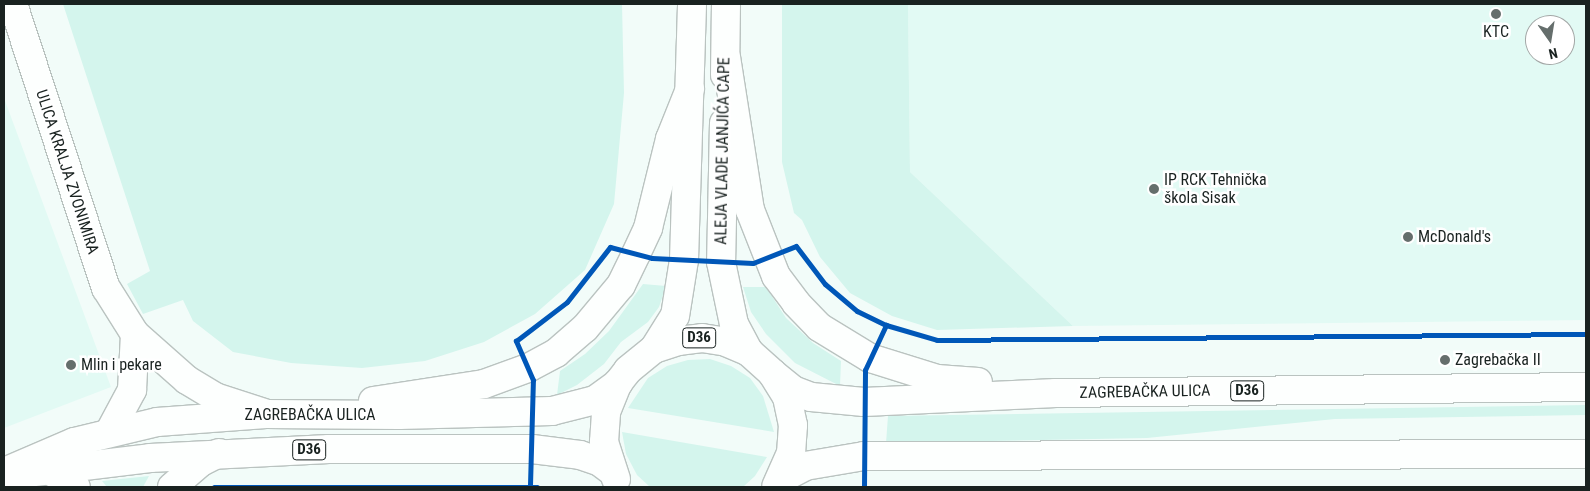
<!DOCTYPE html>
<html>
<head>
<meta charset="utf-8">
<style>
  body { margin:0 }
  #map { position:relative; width:1590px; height:491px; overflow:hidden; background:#f2fcf9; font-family:"Roboto Condensed",sans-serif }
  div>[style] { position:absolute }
  .built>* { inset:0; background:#e2faf4 }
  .green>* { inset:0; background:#d4f5ed }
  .roads { filter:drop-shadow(1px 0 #bac3c0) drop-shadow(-1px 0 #bac3c0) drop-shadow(0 1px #bac3c0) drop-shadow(0 -1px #bac3c0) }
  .street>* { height:28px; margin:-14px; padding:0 14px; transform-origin:14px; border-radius:14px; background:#fdfffe }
  .primary>* { height:28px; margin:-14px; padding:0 14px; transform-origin:14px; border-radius:14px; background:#fdfffe }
  .cycleway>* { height:5px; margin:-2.5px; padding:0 2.5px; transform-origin:2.5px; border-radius:2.5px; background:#0057b8 }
  .dots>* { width:14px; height:14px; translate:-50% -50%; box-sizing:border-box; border:2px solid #fff; border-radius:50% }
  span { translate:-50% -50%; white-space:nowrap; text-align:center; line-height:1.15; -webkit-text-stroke:5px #fff; paint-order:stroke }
  .shield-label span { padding:1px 4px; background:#fff; border:1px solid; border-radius:4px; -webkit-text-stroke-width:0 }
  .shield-label { font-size:15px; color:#192220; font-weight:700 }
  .poi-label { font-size:16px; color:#192220 }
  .left { translate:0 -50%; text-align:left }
  .street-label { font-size:16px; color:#192220 }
  .frame { position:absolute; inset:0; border:5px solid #192220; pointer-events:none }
  .north { position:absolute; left:1525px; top:15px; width:50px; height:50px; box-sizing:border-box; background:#fff; border:1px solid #a3a7a6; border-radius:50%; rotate:167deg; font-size:14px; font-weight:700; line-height:20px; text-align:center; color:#192220 }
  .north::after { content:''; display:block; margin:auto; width:18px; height:22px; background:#656e6c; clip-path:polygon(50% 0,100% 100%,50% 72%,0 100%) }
</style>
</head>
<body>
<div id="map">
  <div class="built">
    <i style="clip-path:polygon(evenodd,908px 4px,1586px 4px,1586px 320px,1073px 326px,910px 172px,908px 4px,1535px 25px,1565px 25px,1565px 55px,1535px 55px,1535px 25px)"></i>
    <i style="clip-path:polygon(4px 98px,111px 387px,4px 428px)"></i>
  </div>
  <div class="green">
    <i style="clip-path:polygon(63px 4px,622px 4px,624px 93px,614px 204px,585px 270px,535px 314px,484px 342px,425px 361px,362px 368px,291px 363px,233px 352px,193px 321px,183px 300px,143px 314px,127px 284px,150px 271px)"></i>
    <i style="clip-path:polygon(782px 4px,908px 4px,910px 172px,1073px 326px,937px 330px,892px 316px,850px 293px,820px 257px,802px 220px,794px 213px,782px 162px)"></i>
    <i style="clip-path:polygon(643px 284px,666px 286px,659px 307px,648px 322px,621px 342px,604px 364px,577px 385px,557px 395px,560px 371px,585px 354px,609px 331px)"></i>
    <i style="clip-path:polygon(743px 287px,766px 287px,786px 318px,813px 343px,841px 361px,840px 386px,795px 363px,766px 334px,751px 312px)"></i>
    <i style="clip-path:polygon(710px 359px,731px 366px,750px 378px,763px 396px,774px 432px,628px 408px,648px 378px,667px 366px,688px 360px)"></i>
    <i style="clip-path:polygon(1586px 405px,1586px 415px,1335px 419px,1147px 438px,886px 443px,888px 416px)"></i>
    <i style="clip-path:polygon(622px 432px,767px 457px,755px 476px,743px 487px,650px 487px,637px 475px,626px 454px)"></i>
    <i style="clip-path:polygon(149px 476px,143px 487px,107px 487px,102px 481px)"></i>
  </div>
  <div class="roads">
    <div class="street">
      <i style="left:13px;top:4px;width:299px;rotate:71.9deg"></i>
      <i style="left:106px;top:288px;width:54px;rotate:57.8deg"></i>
      <i style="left:135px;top:334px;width:69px;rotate:41.5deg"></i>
      <i style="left:187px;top:380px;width:33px;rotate:31deg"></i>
      <i style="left:215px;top:397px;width:52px;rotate:18.1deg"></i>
      <i style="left:110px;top:431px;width:47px;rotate:-61.8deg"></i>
      <i style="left:132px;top:390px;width:56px;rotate:-86.9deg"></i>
      <i style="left:52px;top:472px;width:28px;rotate:32deg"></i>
      <i style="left:172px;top:487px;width:38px;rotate:-41deg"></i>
      <i style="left:201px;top:462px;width:20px;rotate:-27deg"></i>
    </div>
    <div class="primary">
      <i style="left:726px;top:57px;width:155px;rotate:81.1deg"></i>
      <i style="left:750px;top:210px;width:71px;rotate:68.5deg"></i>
      <i style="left:776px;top:276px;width:34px;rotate:53deg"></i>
      <i style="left:796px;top:303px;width:33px;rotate:46deg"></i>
      <i style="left:819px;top:327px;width:60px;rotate:31.3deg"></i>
      <i style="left:870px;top:358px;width:70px;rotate:17.4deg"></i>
      <i style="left:937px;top:379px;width:41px;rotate:4.2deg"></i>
      <i style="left:725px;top:75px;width:71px;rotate:-89.2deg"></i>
      <i style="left:724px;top:123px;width:139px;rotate:91.2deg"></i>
      <i style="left:721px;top:262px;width:63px;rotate:78.2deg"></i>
      <i style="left:734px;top:324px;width:32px;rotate:62deg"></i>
      <i style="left:654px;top:349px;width:39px;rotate:-58deg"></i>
      <i style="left:675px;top:316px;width:57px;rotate:-80.9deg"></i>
      <i style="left:684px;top:260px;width:256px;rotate:-88.2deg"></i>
      <i style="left:772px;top:373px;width:27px;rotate:39deg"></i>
      <i style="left:793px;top:390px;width:19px;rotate:21deg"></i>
      <i style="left:811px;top:397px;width:53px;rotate:5.4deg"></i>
      <i style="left:864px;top:402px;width:192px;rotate:-2.7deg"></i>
      <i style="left:1056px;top:393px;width:530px;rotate:-0.65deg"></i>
      <i style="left:373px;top:401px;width:112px;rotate:-8.7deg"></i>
      <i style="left:484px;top:384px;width:47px;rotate:-20deg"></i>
      <i style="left:528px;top:368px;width:32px;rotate:-28deg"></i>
      <i style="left:556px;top:353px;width:38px;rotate:-41deg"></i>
      <i style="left:585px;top:328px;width:56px;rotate:-50.1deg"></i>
      <i style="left:621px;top:285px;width:34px;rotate:-64deg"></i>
      <i style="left:636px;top:254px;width:29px;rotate:-65deg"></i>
      <i style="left:648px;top:228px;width:92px;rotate:-76.1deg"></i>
      <i style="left:670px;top:139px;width:54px;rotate:-68.2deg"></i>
      <i style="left:4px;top:472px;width:76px;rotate:-23.2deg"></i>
      <i style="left:74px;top:442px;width:85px;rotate:-13.5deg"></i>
      <i style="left:157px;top:422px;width:109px;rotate:-4.2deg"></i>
      <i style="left:266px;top:414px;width:133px;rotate:0.4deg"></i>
      <i style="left:399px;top:415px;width:153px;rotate:-1.5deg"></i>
      <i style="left:552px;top:411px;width:44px;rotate:-14.3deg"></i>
      <i style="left:595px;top:400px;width:29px;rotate:-36deg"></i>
      <i style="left:10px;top:475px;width:141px;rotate:-6.9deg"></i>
      <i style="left:150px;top:458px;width:179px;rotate:-2.9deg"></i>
      <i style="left:329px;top:449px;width:203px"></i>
      <i style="left:532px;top:449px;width:48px;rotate:7.1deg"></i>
      <i style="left:580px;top:455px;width:21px;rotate:19deg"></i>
      <i style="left:600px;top:462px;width:15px;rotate:37deg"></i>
      <i style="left:616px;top:479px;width:39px;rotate:-108deg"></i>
      <i style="left:604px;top:442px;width:30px;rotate:-86deg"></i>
      <i style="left:606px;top:412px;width:31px;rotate:-68deg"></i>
      <i style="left:618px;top:383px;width:16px;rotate:-52deg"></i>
      <i style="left:628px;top:370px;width:33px;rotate:-39deg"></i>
      <i style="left:654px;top:349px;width:25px;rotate:-18deg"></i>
      <i style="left:678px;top:341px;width:24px;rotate:-7deg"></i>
      <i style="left:702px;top:338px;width:24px;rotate:9deg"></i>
      <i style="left:726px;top:342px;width:25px;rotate:23deg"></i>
      <i style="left:749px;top:352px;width:31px;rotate:42deg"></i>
      <i style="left:772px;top:373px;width:28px;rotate:58deg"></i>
      <i style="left:787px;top:397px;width:29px;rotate:78deg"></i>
      <i style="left:793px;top:425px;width:28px;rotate:94deg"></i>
      <i style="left:791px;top:453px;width:36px;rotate:114deg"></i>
      <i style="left:781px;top:479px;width:27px;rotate:-28deg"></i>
      <i style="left:805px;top:466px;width:60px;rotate:-9.6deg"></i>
      <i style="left:864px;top:456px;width:722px;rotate:-0.16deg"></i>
    </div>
  </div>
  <div class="cycleway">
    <i style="left:530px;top:485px;width:105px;rotate:-88.4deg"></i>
    <i style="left:533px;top:380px;width:43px;rotate:-113.6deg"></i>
    <i style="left:516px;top:341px;width:64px;rotate:-37.4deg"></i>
    <i style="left:567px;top:302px;width:70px;rotate:-52deg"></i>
    <i style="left:610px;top:247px;width:43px;rotate:14.7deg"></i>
    <i style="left:652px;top:258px;width:101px;rotate:2.8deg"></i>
    <i style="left:753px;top:263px;width:46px;rotate:-21.6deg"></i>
    <i style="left:796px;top:246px;width:48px;rotate:52.7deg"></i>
    <i style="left:825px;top:284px;width:42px;rotate:40.2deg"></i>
    <i style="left:857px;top:311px;width:32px;rotate:26deg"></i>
    <i style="left:886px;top:325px;width:53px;rotate:16.4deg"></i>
    <i style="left:937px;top:340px;width:649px;rotate:-0.53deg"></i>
    <i style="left:214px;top:487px;width:323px"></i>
    <i style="left:864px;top:487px;width:117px;rotate:-89.5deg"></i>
    <i style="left:865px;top:370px;width:50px;rotate:-65deg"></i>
  </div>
  <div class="dots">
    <i style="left:1496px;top:14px;background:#656e6c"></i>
    <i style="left:1154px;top:189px;background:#656e6c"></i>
    <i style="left:1408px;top:237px;background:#656e6c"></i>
    <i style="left:1445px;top:360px;background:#656e6c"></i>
    <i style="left:71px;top:365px;background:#656e6c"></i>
  </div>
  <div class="shield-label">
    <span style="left:699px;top:338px">D36</span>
    <span style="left:1247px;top:391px">D36</span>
    <span style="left:309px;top:450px">D36</span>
  </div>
  <div class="poi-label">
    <span style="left:1496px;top:32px">KTC</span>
    <span class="left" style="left:1164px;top:189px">IP RCK Tehnička<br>škola Sisak</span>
    <span class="left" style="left:1418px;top:237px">McDonald's</span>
    <span class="left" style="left:1455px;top:360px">Zagrebačka II</span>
    <span class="left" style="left:81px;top:365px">Mlin i pekare</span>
  </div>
  <div class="street-label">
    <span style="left:723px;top:151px;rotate:-89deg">ALEJA VLADE JANJIĆA CAPE</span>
    <span style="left:67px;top:172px;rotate:72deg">ULICA KRALJA ZVONIMIRA</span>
    <span style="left:1145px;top:392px;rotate:-1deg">ZAGREBAČKA ULICA</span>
    <span style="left:310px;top:415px">ZAGREBAČKA ULICA</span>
  </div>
  <div class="frame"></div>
  <div class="north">N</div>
</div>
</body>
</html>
